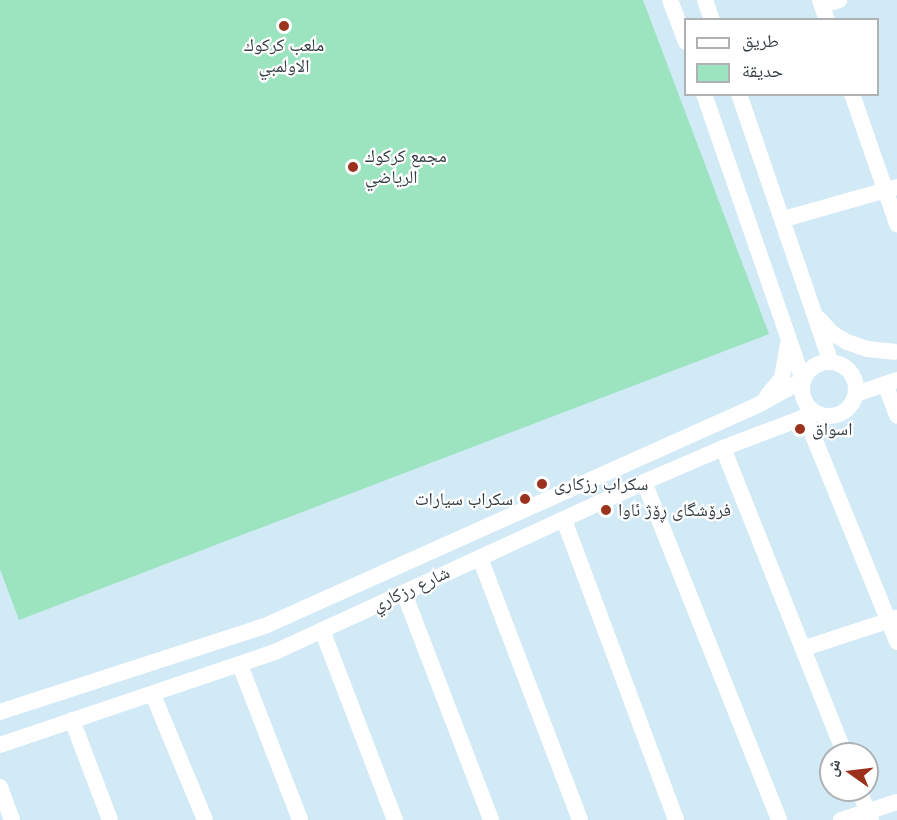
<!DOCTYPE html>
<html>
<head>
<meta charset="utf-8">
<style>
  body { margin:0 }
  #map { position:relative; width:897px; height:820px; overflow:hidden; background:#d1eaf6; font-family:Montserrat,"Noto Naskh Arabic",sans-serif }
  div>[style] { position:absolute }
  .green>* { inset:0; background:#9ce4c0 }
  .minor>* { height:16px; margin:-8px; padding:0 8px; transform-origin:8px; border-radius:8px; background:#fff }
  .minor>.ring { margin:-8px; padding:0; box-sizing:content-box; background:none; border:16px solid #fff; border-radius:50% }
  .dots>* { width:16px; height:16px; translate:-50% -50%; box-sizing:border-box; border:3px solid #fff; border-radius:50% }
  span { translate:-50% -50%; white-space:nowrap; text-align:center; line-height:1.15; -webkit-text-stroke:4.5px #fff; paint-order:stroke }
  .poi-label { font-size:18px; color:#343e43 }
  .left { translate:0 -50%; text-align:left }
  .right { translate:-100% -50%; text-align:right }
  .street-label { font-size:18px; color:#343e43 }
  .legend { position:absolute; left:684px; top:18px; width:195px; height:78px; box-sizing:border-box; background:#fff; border:2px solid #aeb2b4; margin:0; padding:8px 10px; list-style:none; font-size:18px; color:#343e43 }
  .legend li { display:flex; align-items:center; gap:12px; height:30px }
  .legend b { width:30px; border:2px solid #aeb2b4 }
  .north { position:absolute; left:819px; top:742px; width:60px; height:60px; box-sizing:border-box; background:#fff; border:2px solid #aeb2b4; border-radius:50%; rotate:284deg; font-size:16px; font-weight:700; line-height:24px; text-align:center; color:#343e43 }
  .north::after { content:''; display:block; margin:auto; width:21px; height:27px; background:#9b321d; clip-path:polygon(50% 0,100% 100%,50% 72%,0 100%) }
</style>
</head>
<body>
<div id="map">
  <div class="green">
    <i style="clip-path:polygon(0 0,643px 0,769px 334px,19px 620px,0 569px)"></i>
  </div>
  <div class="minor">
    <i style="left:670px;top:0;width:45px;rotate:69.1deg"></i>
    <i style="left:705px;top:0;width:21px;rotate:71deg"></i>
    <i style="left:820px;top:0;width:21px;rotate:71deg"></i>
    <i style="left:822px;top:5px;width:18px;rotate:-16deg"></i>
    <i style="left:739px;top:94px;width:283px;rotate:71.1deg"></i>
    <i style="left:852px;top:94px;width:138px;rotate:70.9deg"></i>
    <i style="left:784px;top:219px;width:117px;rotate:-15.8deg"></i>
    <i style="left:819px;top:319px;width:19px;rotate:47deg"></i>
    <i style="left:832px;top:333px;width:17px;rotate:31deg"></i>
    <i style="left:847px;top:342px;width:21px;rotate:19deg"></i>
    <i style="left:867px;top:349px;width:27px;rotate:6deg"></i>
    <i class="ring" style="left:802px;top:362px;width:38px;height:38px"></i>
    <i style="left:885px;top:384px;width:34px;rotate:69deg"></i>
    <i style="left:856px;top:394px;width:43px;rotate:-18.9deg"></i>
    <i style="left:767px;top:396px;width:23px;rotate:-50deg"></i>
    <i style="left:782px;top:378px;width:35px;rotate:-80deg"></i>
    <i style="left:805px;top:416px;width:244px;rotate:67.8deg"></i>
    <i style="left:723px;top:448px;width:329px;rotate:68.3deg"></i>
    <i style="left:644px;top:482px;width:364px;rotate:68.2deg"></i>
    <i style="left:564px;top:520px;width:320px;rotate:69.5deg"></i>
    <i style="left:480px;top:558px;width:280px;rotate:69.1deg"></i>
    <i style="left:404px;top:593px;width:243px;rotate:69deg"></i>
    <i style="left:322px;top:630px;width:204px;rotate:69deg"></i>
    <i style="left:805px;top:648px;width:97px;rotate:-18.1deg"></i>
    <i style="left:240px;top:665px;width:166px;rotate:68.8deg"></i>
    <i style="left:153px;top:695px;width:135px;rotate:67.4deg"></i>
    <i style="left:0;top:712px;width:281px;rotate:-18deg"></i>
    <i style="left:267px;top:625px;width:538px;rotate:-24.14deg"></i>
    <i style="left:758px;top:405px;width:51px;rotate:-29.1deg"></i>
    <i style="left:803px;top:380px;width:303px;rotate:-109.1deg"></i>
    <i style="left:72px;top:720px;width:107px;rotate:69.2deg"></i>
    <i style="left:0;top:745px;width:293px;rotate:-18.7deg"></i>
    <i style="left:277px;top:651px;width:404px;rotate:-24.7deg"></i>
    <i style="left:644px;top:482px;width:86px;rotate:-23.3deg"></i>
    <i style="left:723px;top:448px;width:98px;rotate:-20.8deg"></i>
    <i style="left:0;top:787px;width:35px;rotate:70deg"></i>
    <i style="left:859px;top:790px;width:32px;rotate:68deg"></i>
    <i style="left:841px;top:820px;width:59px;rotate:-17.8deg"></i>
  </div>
  <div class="dots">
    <i style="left:284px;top:26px;background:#9b321d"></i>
    <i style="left:353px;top:167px;background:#9b321d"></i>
    <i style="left:800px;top:429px;background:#9b321d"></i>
    <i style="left:542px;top:484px;background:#9b321d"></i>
    <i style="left:525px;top:499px;background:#9b321d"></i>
    <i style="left:606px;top:510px;background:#9b321d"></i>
  </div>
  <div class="poi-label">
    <span style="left:284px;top:56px">ملعب كركوك<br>الاولمبي</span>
    <span class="left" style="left:365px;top:167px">مجمع كركوك<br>الرياضي</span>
    <span class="left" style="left:812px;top:429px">اسواق</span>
    <span class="left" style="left:554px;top:484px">سكراب رزكارى</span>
    <span class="right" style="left:513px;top:499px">سكراب سيارات</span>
    <span class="left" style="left:618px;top:510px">فرۆشگای ڕۆژ ئاوا</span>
  </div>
  <div class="street-label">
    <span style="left:411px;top:589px;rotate:-25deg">شارع رزكاري</span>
  </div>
  <ul class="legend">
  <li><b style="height:8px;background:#fff"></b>طريق</li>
  <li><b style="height:16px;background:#9ce4c0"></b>حديقة</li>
  </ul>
  <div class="north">ش</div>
</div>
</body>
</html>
